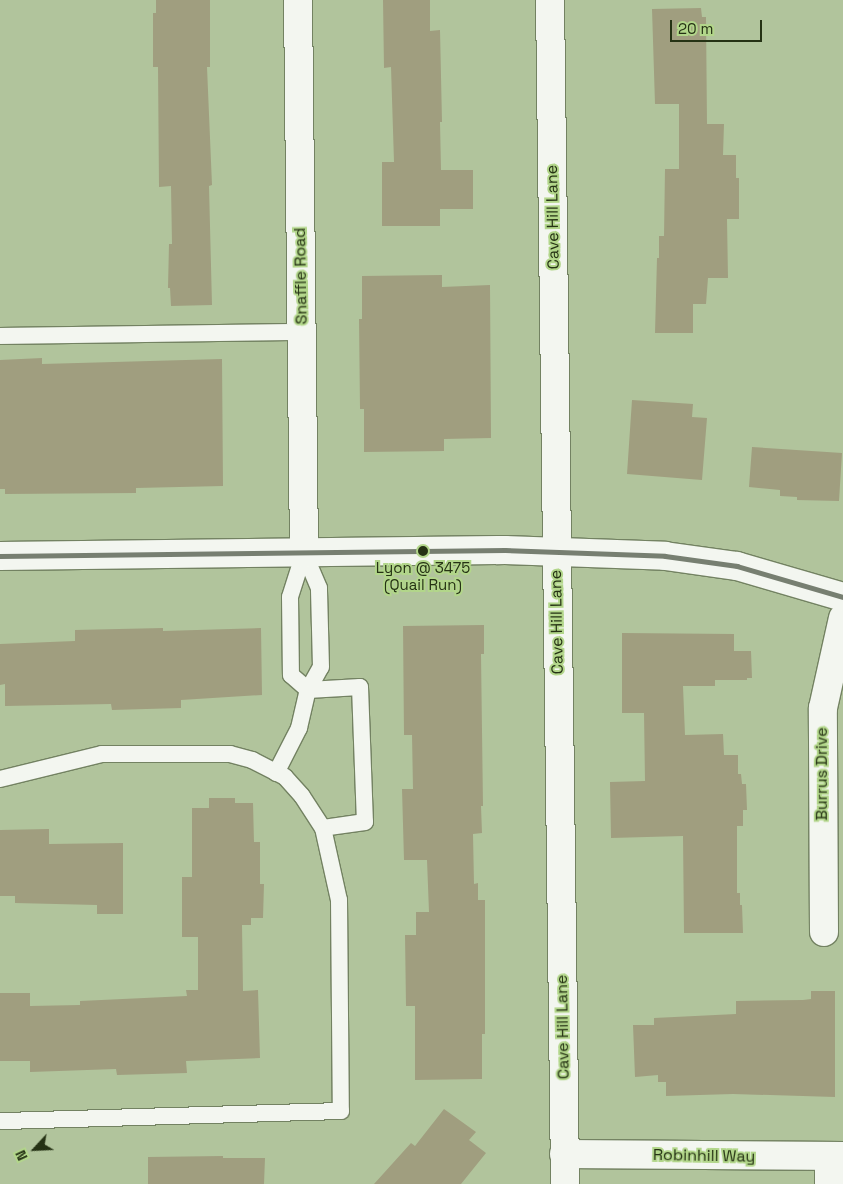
<!DOCTYPE html>
<html>
<head>
<meta charset="utf-8">
<style>
  body { margin:0 }
  #map { position:relative; width:843px; height:1184px; overflow:hidden; background:#b1c49c; font-family:"Space Grotesk",sans-serif }
  div>[style] { position:absolute }
  .building>* { inset:0; background:#a09e7f }
  .roads { filter:drop-shadow(1px 0 #738262) drop-shadow(-1px 0 #738262) drop-shadow(0 1px #738262) drop-shadow(0 -1px #738262) }
  .service>* { height:16px; margin:-8px; padding:0 8px; transform-origin:8px; border-radius:8px; background:#f3f6f0 }
  .minor>* { height:28px; margin:-14px; padding:0 14px; transform-origin:14px; border-radius:14px; background:#f3f6f0 }
  .tertiary>* { height:28px; margin:-14px; padding:0 14px; transform-origin:14px; border-radius:14px; background:#f3f6f0 }
  .bus-1>* { height:5px; margin:-2.5px; padding:0 2.5px; transform-origin:2.5px; border-radius:2.5px; background:#777f71 }
  .dots>* { width:14px; height:14px; translate:-50% -50%; box-sizing:border-box; border:2px solid #b2d68a; border-radius:50% }
  span { translate:-50% -50%; white-space:nowrap; text-align:center; line-height:1.15; -webkit-text-stroke:4px #b2d68a; paint-order:stroke }
  .bus-label { font-size:15px; color:#253214 }
  .street-label { font-size:16px; color:#253214 }
  .north { position:absolute; left:10px; top:1124px; width:50px; height:50px; -webkit-text-stroke:4px #b2d68a; paint-order:stroke; rotate:245deg; font-size:14px; font-weight:700; line-height:20px; text-align:center; color:#253214 }
  .north::after { content:''; display:block; margin:auto; width:18px; height:22px; background:#253214; clip-path:polygon(50% 0,100% 100%,50% 72%,0 100%) }
  .scale { position:absolute; left:670px; top:20px; width:92px; height:22px; box-sizing:border-box; border:2px solid #253214; border-top:0; padding-left:6px; font-size:15px; line-height:18px; white-space:nowrap; color:#253214; -webkit-text-stroke:4px #b2d68a; paint-order:stroke }
</style>
</head>
<body>
<div id="map">
  <div class="building">
    <i style="clip-path:polygon(156px 0,210px 0,210px 67px,207px 67px,212px 185px,209px 186px,212px 305px,171px 306px,170px 288px,168px 288px,169px 244px,172px 244px,171px 186px,159px 187px,158px 67px,153px 67px,153px 13px,156px 13px)"></i>
    <i style="clip-path:polygon(383px 0,430px 0,430px 31px,440px 30px,442px 122px,440px 122px,441px 170px,473px 170px,473px 209px,440px 209px,440px 226px,382px 226px,382px 162px,394px 162px,391px 67px,384px 68px)"></i>
    <i style="clip-path:polygon(701px 8px,702px 17px,706px 17px,707px 124px,724px 124px,723px 155px,736px 155px,736px 178px,739px 178px,739px 219px,727px 219px,728px 278px,708px 278px,706px 304px,693px 304px,693px 333px,655px 333px,657px 258px,659px 258px,659px 236px,664px 236px,665px 169px,679px 169px,679px 104px,655px 104px,652px 9px)"></i>
    <i style="clip-path:polygon(442px 275px,442px 287px,490px 285px,491px 438px,444px 439px,444px 451px,364px 452px,364px 409px,360px 409px,359px 319px,362px 319px,362px 276px)"></i>
    <i style="clip-path:polygon(42px 358px,42px 364px,222px 359px,223px 486px,136px 488px,136px 493px,5px 494px,5px 489px,0 489px,0 360px)"></i>
    <i style="clip-path:polygon(632px 400px,693px 404px,692px 417px,707px 418px,702px 480px,627px 474px)"></i>
    <i style="clip-path:polygon(752px 447px,842px 453px,839px 501px,797px 500px,797px 497px,780px 496px,780px 490px,749px 487px)"></i>
    <i style="clip-path:polygon(484px 625px,484px 654px,481px 654px,483px 806px,481px 806px,482px 833px,473px 834px,474px 884px,478px 883px,478px 900px,485px 900px,485px 1034px,482px 1034px,482px 1079px,415px 1080px,415px 1006px,406px 1006px,405px 935px,416px 935px,416px 912px,429px 912px,427px 860px,404px 860px,402px 789px,413px 789px,412px 735px,404px 735px,403px 626px)"></i>
    <i style="clip-path:polygon(163px 628px,163px 631px,261px 628px,262px 695px,181px 700px,181px 708px,112px 710px,111px 704px,5px 706px,5px 684px,0 685px,0 644px,75px 641px,75px 630px)"></i>
    <i style="clip-path:polygon(622px 633px,734px 634px,734px 651px,751px 651px,752px 678px,747px 678px,747px 680px,715px 680px,715px 686px,683px 686px,685px 735px,723px 734px,724px 755px,738px 755px,738px 774px,741px 774px,742px 784px,746px 784px,747px 810px,743px 810px,743px 826px,737px 826px,737px 893px,740px 893px,740px 905px,742px 905px,743px 933px,684px 933px,683px 836px,611px 838px,610px 782px,645px 781px,644px 713px,622px 713px)"></i>
    <i style="clip-path:polygon(209px 798px,235px 798px,235px 803px,253px 803px,254px 842px,260px 842px,260px 884px,264px 884px,263px 918px,251px 918px,251px 925px,242px 925px,243px 991px,258px 990px,260px 1058px,186px 1061px,187px 1073px,117px 1075px,116px 1069px,30px 1072px,30px 1061px,0 1061px,0 993px,30px 993px,30px 1006px,80px 1005px,80px 1001px,187px 996px,186px 990px,198px 990px,198px 937px,182px 937px,182px 877px,192px 877px,192px 808px,209px 808px)"></i>
    <i style="clip-path:polygon(49px 829px,49px 844px,123px 843px,123px 914px,97px 914px,97px 905px,15px 903px,15px 896px,0 896px,0 830px)"></i>
    <i style="clip-path:polygon(811px 991px,835px 991px,835px 1097px,733px 1094px,666px 1096px,666px 1082px,658px 1082px,658px 1075px,635px 1077px,633px 1025px,654px 1025px,654px 1018px,736px 1014px,736px 1001px,803px 1000px,811px 999px)"></i>
    <i style="clip-path:polygon(444px 1109px,476px 1132px,469px 1140px,486px 1153px,461px 1184px,374px 1184px,411px 1143px,415px 1146px)"></i>
    <i style="clip-path:polygon(223px 1156px,223px 1158px,265px 1158px,264px 1184px,148px 1184px,148px 1157px)"></i>
  </div>
  <div class="roads">
    <div class="service">
      <i style="left:0;top:336px;width:302px;rotate:-0.8deg"></i>
      <i style="left:304px;top:553px;width:46px;rotate:107.7deg"></i>
      <i style="left:290px;top:597px;width:78px;rotate:89.3deg"></i>
      <i style="left:291px;top:675px;width:23px;rotate:41deg"></i>
      <i style="left:308px;top:690px;width:52px;rotate:-3.3deg"></i>
      <i style="left:360px;top:687px;width:135px;rotate:87.9deg"></i>
      <i style="left:365px;top:822px;width:42px;rotate:171.9deg"></i>
      <i style="left:276px;top:773px;width:51px;rotate:-62.9deg"></i>
      <i style="left:299px;top:728px;width:39px;rotate:-77deg"></i>
      <i style="left:308px;top:690px;width:26px;rotate:-61deg"></i>
      <i style="left:321px;top:667px;width:79px;rotate:-91.5deg"></i>
      <i style="left:319px;top:588px;width:38px;rotate:-113deg"></i>
      <i style="left:0;top:779px;width:105px;rotate:-13.8deg"></i>
      <i style="left:102px;top:754px;width:128px"></i>
      <i style="left:230px;top:754px;width:23px;rotate:15deg"></i>
      <i style="left:252px;top:760px;width:37px;rotate:27deg"></i>
      <i style="left:285px;top:777px;width:25px;rotate:48deg"></i>
      <i style="left:302px;top:796px;width:38px;rotate:57deg"></i>
      <i style="left:323px;top:828px;width:74px;rotate:77.5deg"></i>
      <i style="left:339px;top:900px;width:211px;rotate:89.5deg"></i>
      <i style="left:341px;top:1111px;width:341px;rotate:178.3deg"></i>
    </div>
    <div class="minor">
      <i style="left:298px;top:0;width:553px;rotate:89.38deg"></i>
      <i style="left:550px;top:0;width:1184px;rotate:89.27deg"></i>
      <i style="left:824px;top:932px;width:224px;rotate:-90.3deg"></i>
      <i style="left:823px;top:708px;width:92px;rotate:-77.5deg"></i>
      <i style="left:564px;top:1154px;width:279px;rotate:0.4deg"></i>
      <i style="left:829px;top:1184px;width:27px;rotate:-90deg"></i>
    </div>
    <div class="tertiary">
      <i style="left:0;top:556px;width:505px;rotate:-0.68deg"></i>
      <i style="left:505px;top:550px;width:160px;rotate:2.1deg"></i>
      <i style="left:665px;top:556px;width:73px;rotate:7.9deg"></i>
      <i style="left:737px;top:566px;width:110px;rotate:16.3deg"></i>
    </div>
  </div>
  <div class="bus-1">
    <i style="left:0;top:556px;width:505px;rotate:-0.68deg"></i>
    <i style="left:505px;top:550px;width:160px;rotate:2.1deg"></i>
    <i style="left:665px;top:556px;width:73px;rotate:7.9deg"></i>
    <i style="left:737px;top:566px;width:110px;rotate:16.3deg"></i>
  </div>
  <div class="dots">
    <i style="left:423px;top:551px;background:#253214"></i>
  </div>
  <div class="bus-label">
    <span style="left:423px;top:576px">Lyon @ 3475<br>(Quail Run)</span>
  </div>
  <div class="street-label">
    <span style="left:553px;top:217px;rotate:-91deg">Cave Hill Lane</span>
    <span style="left:301px;top:276px;rotate:-91deg">Snaffle Road</span>
    <span style="left:557px;top:622px;rotate:-91deg">Cave Hill Lane</span>
    <span style="left:822px;top:774px;rotate:-90deg">Burrus Drive</span>
    <span style="left:563px;top:1027px;rotate:-91deg">Cave Hill Lane</span>
    <span style="left:704px;top:1156px;rotate:1deg">Robinhill Way</span>
  </div>
  <div class="north">N</div>
  <div class="scale">20 m</div>
</div>
</body>
</html>
